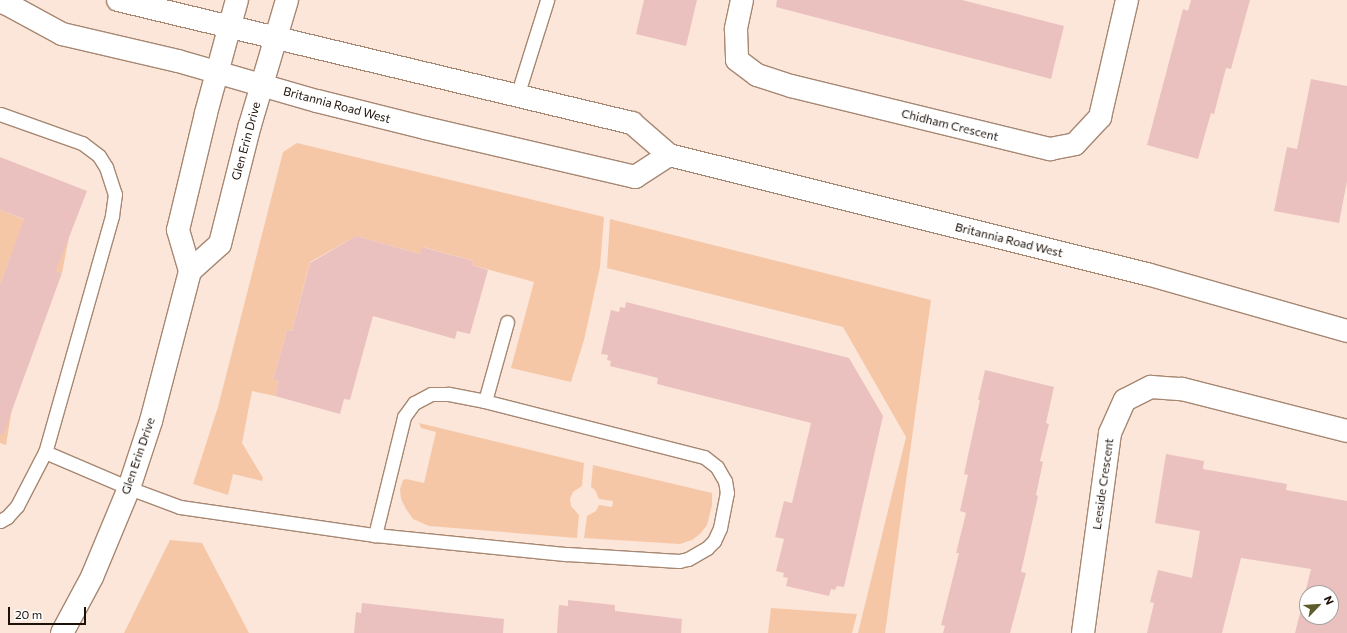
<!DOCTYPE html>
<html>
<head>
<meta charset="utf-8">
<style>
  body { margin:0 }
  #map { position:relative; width:1347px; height:633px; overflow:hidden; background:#fbe6d9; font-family:Commissioner,sans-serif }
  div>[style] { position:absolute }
  .green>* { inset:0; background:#f6c7a6 }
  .building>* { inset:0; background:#ebc1c0 }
  .roads { filter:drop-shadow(1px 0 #a68772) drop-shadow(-1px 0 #a68772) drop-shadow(0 1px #a68772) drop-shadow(0 -1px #a68772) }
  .lane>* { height:13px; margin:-6.5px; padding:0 6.5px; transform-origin:6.5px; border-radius:6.5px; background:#fff }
  .street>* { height:22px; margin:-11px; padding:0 11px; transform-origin:11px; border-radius:11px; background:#fff }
  .secondary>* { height:22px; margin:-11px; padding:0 11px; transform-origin:11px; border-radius:11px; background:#fff }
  span { translate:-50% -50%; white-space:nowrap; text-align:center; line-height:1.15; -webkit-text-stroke:3.5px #fff; paint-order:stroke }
  .street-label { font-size:12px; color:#1c1109 }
  .north { position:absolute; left:1299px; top:585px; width:40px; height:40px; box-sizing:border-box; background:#fff; border:1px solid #a4a09d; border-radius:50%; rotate:65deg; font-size:11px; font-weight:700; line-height:16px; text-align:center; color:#1c1109 }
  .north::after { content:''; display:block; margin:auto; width:14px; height:18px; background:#5b5e2c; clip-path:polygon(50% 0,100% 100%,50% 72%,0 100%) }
  .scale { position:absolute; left:8px; top:607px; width:78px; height:18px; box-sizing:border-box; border:2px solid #1c1109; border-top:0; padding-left:5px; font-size:12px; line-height:14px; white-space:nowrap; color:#1c1109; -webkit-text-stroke:3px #fff; paint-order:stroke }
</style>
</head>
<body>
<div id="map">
  <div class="green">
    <i style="clip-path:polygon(297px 143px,604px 217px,600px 267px,584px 340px,571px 382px,511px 368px,534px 282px,472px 265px,473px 261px,423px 247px,420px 254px,356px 236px,310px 262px,292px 331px,287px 330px,273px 380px,279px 381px,275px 396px,252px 391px,242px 443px,263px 478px,262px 481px,233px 474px,228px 495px,193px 484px,218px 407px,283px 152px)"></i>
    <i style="clip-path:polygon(0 210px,69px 237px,62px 273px,11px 255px,0 285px)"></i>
    <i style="clip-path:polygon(610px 219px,931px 300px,885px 633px,858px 633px,906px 437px,843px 327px,607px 268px)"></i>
    <i style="clip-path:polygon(0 403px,12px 408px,6px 445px,0 443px)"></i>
    <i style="clip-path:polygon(419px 423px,584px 463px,582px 486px,573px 492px,570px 499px,571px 506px,579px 515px,577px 538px,429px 526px,413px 519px,406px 509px,401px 499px,400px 489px,403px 480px,406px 479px,424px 483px,436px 432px,421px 428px)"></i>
    <i style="clip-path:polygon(593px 465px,712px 493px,712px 505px,707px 525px,700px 534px,692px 540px,680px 544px,584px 538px,587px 516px,596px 511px,599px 505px,612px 507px,613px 501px,599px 499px,595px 490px,591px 487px)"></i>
    <i style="clip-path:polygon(170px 540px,202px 543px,249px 633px,124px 633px)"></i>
    <i style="clip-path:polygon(771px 608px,857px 614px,852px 633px,768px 633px)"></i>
  </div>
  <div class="building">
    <i style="clip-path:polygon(644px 0,697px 0,686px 46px,636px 34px)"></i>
    <i style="clip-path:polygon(777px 0,962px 0,1064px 26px,1051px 79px,776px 7px)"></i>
    <i style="clip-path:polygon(1191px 0,1250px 0,1231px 69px,1226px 68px,1214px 114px,1211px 113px,1198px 159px,1147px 145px,1183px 9px,1188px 11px)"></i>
    <i style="clip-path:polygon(1311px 79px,1347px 86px,1347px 181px,1339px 223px,1274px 211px,1287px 147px,1297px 149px)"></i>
    <i style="clip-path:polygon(0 157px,87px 191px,56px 271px,62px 273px,3px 435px,0 434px,0 285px,24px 219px,0 210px)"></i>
    <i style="clip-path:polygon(356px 236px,420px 254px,422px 247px,473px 261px,472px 265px,488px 270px,470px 334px,457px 331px,455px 339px,373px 316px,350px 400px,344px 399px,340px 414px,275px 396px,279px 381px,273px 380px,287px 330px,292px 331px,310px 263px)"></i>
    <i style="clip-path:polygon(626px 302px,849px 358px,883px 416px,844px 587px,837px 586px,835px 590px,831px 589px,829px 596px,786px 586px,788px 578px,783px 577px,784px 573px,776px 571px,784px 539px,775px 537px,784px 501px,792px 503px,811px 423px,657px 384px,658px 378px,610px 366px,611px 361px,607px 360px,608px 355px,601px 354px,611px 310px,619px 312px,620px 307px,625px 308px)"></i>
    <i style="clip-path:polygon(985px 370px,1054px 387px,1046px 423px,1049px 424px,1040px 461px,1043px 462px,1036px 495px,1038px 496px,1021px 572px,1026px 573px,1010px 633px,943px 633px,945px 626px,941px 625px,959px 553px,956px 553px,966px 513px,960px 511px,968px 475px,964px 474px,980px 400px,978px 400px)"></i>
    <i style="clip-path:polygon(evenodd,1166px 454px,1204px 461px,1203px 469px,1287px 484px,1286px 490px,1347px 501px,1347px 633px,1295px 633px,1311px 569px,1241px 558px,1222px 633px,1147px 633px,1154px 603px,1150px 602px,1158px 570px,1192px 578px,1200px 531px,1155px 523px,1166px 454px,1307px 593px,1331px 593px,1331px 617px,1307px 617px,1307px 593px)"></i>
    <i style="clip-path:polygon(568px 600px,615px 605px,615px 611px,682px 619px,681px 633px,557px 633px,559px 605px,568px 606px)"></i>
    <i style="clip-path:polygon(362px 603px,504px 619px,503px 633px,354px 633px,356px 612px,361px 613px)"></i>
  </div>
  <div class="roads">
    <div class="lane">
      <i style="left:517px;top:96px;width:101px;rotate:-72.6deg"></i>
      <i style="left:0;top:114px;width:87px;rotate:19.5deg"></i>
      <i style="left:82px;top:143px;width:21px;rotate:37deg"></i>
      <i style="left:99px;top:156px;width:13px;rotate:58deg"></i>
      <i style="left:106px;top:167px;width:28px;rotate:72deg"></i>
      <i style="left:115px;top:194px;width:22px;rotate:98deg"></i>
      <i style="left:112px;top:216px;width:245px;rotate:105.8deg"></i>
      <i style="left:45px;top:452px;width:61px;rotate:117.4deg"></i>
      <i style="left:17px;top:506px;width:15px;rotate:132deg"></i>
      <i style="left:7px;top:517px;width:8px;rotate:150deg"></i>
      <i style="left:485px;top:401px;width:82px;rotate:-74.4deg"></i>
      <i style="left:45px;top:452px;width:91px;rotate:23.2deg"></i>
      <i style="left:129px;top:488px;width:54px;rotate:20.4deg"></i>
      <i style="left:180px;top:507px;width:197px;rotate:8.2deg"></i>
      <i style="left:375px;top:535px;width:193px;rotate:5.7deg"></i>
      <i style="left:567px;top:554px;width:112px;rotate:3.6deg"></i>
      <i style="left:679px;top:561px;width:9px;rotate:-13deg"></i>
      <i style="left:688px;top:559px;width:22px;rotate:-30deg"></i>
      <i style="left:707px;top:548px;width:10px;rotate:-45deg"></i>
      <i style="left:714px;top:541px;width:14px;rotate:-65deg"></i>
      <i style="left:720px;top:528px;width:36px;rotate:-79deg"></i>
      <i style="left:727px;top:493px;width:12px;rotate:-99deg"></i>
      <i style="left:725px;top:481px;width:16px;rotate:-120deg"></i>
      <i style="left:717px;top:467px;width:16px;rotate:-142deg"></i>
      <i style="left:704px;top:457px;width:226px;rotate:-165.7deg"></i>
      <i style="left:485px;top:401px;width:38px;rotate:-169deg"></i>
      <i style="left:448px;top:394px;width:17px;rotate:180deg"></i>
      <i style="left:431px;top:394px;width:19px;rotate:152deg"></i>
      <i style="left:414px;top:403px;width:17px;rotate:126deg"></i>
      <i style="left:404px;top:417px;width:122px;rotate:103.8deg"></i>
    </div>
    <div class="street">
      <i style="left:742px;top:0;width:30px;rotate:102deg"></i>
      <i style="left:736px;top:29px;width:31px;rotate:88deg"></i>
      <i style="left:737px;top:60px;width:25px;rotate:37deg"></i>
      <i style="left:757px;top:75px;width:36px;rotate:18deg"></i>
      <i style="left:791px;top:86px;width:267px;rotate:13.7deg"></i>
      <i style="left:1050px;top:149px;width:25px;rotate:-11deg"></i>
      <i style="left:1075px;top:144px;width:37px;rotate:-47deg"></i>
      <i style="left:1100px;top:117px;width:120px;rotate:-77deg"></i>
      <i style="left:1083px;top:633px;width:202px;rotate:-82.3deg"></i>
      <i style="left:1110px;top:433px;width:36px;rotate:-66deg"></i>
      <i style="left:1125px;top:400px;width:29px;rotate:-27deg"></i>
      <i style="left:1151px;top:387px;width:31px;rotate:4deg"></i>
      <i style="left:1182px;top:389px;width:170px;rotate:14.3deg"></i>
    </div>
    <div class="secondary">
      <i style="left:118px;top:0;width:529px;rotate:13.46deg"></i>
      <i style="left:632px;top:123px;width:49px;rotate:40.9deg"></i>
      <i style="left:669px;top:155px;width:493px;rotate:14deg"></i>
      <i style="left:1147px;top:274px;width:208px;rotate:15.9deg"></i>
      <i style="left:0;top:2px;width:7px;rotate:16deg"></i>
      <i style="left:7px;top:4px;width:63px;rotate:28.6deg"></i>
      <i style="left:62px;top:34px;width:119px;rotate:13.1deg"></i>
      <i style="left:178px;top:61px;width:145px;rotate:16.1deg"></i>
      <i style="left:317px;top:101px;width:111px;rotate:14deg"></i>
      <i style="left:425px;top:128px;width:216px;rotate:13.1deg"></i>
      <i style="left:635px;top:177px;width:40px;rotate:-32.9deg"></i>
      <i style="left:190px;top:271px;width:40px;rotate:-42deg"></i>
      <i style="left:220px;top:244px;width:123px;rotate:-75.9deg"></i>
      <i style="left:250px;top:125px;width:130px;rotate:-73.5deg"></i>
      <i style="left:62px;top:633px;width:64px;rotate:-61.8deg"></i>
      <i style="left:92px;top:577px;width:96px;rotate:-67.4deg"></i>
      <i style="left:129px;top:488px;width:71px;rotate:-71.8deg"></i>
      <i style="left:151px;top:421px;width:155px;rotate:-75.4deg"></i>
      <i style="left:190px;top:271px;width:43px;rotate:-106.3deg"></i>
      <i style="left:178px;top:230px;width:120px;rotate:-76.5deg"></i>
      <i style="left:206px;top:113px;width:117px;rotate:-74.7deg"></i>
    </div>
  </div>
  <div class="street-label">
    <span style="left:337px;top:105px;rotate:15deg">Britannia Road West</span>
    <span style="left:950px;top:125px;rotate:14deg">Chidham Crescent</span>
    <span style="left:246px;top:141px;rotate:-75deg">Glen Erin Drive</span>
    <span style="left:1009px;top:240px;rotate:14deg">Britannia Road West</span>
    <span style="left:138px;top:456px;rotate:-71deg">Glen Erin Drive</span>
    <span style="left:1103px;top:484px;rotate:-82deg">Leeside Crescent</span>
  </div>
  <div class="north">N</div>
  <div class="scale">20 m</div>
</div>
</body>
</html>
